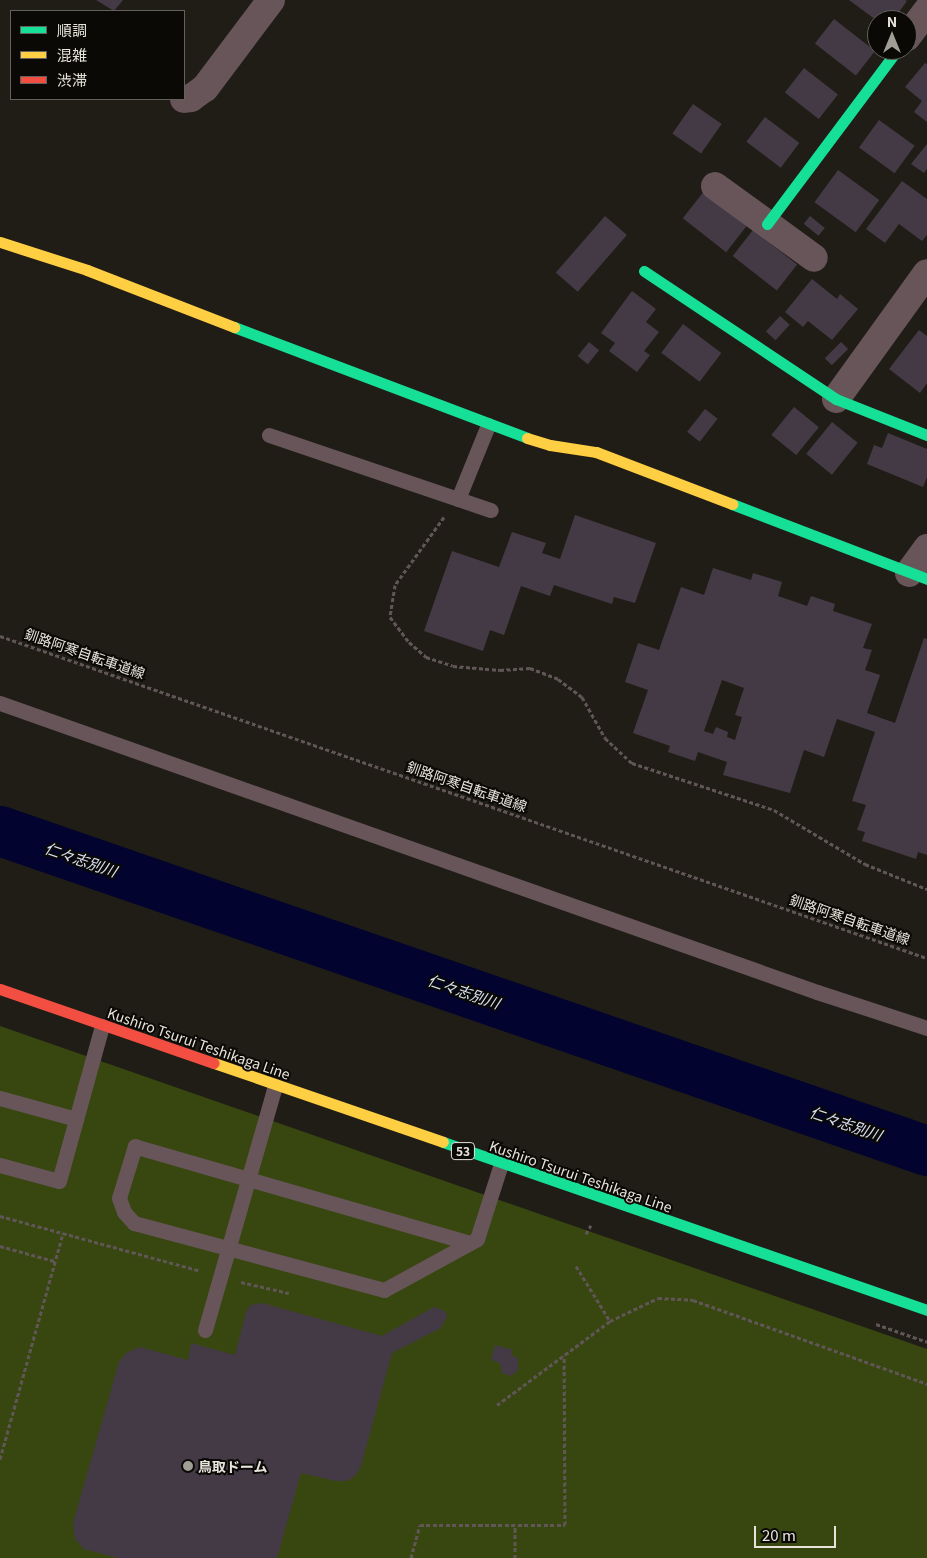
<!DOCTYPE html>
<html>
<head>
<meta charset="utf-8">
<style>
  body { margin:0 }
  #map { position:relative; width:927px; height:1558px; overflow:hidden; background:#201d16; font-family:Georgia,"Noto Sans JP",serif }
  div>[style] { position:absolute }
  .green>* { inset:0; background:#384610 }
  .river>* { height:50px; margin:-25px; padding:0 25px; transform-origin:25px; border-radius:25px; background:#03032f }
  .building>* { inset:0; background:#443a46; transform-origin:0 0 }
  .path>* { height:3px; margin-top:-1.5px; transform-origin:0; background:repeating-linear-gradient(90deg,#615657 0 4px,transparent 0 6.5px) }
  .lane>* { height:15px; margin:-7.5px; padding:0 7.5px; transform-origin:7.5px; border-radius:7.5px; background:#67555a }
  .street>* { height:28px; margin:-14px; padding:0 14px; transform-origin:14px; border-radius:14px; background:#67555a }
  .fast>* { height:11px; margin:-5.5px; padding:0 5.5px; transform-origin:5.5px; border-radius:5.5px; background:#16e098 }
  .slow>* { height:11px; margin:-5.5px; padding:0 5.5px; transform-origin:5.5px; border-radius:5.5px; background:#ffcf43 }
  .jam>* { height:11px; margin:-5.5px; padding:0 5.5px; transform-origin:5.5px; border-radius:5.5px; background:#f24e42 }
  .dots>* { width:14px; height:14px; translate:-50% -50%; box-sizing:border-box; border:2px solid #0b0905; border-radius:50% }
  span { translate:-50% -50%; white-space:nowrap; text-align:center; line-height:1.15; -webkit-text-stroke:4px #0b0905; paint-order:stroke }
  .shield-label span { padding:1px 4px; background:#0b0905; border:1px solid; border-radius:4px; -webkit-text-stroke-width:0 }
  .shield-label { font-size:12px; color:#e7e4db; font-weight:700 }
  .street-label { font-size:14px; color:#e7e4db }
  .poi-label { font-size:14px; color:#e7e4db; font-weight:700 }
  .left { translate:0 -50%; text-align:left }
  .water-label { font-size:15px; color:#d8e3f8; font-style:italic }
  .legend { position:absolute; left:10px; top:10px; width:175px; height:90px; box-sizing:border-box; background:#0b0905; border:1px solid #63615b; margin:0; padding:6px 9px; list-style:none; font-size:15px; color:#e7e4db }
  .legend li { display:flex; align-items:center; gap:10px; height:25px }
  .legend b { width:25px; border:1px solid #63615b }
  .north { position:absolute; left:867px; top:10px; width:50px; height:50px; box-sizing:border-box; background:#0b0905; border:1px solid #63615b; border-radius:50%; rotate:0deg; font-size:14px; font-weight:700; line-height:20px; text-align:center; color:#e7e4db }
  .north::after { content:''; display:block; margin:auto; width:18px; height:22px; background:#a19e96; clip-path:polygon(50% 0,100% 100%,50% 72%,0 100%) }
  .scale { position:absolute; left:754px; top:1526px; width:82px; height:22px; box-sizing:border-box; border:2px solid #e7e4db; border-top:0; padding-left:6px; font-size:15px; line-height:18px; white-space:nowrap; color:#e7e4db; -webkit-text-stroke:4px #0b0905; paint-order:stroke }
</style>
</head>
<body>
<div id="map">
  <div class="green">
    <i style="clip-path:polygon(0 1026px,927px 1349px,927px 1558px,0 1558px)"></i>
  </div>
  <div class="river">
    <i style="left:0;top:831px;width:981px;rotate:19.04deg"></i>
  </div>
  <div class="building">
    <i style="clip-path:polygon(96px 0,123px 0,114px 11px)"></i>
    <i style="clip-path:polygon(849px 0,905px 0,907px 1px,893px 20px,876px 20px)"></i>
    <i style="left:834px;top:19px;width:52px;height:31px;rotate:38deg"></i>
    <i style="clip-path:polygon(925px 63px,927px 64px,927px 122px,914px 112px,922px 101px,905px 87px)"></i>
    <i style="left:804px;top:68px;width:43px;height:31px;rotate:38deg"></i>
    <i style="left:693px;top:104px;width:35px;height:36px;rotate:35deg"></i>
    <i style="left:765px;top:117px;width:43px;height:31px;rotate:37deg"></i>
    <i style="left:879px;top:120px;width:44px;height:34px;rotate:36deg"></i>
    <i style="clip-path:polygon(927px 144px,927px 169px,924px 173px,911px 164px)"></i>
    <i style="left:838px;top:170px;width:51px;height:40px;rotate:36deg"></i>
    <i style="clip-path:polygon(902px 181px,927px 199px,927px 235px,922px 241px,899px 224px,885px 243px,866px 229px)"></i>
    <i style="left:705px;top:190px;width:55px;height:36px;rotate:38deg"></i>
    <i style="left:605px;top:216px;width:29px;height:75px;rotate:41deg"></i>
    <i style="left:810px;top:216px;width:19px;height:10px;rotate:39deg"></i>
    <i style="left:753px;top:230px;width:56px;height:33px;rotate:38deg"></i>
    <i style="clip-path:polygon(812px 279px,837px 299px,840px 294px,858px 309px,832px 340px,808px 321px,803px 327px,785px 312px)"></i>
    <i style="clip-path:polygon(632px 291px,656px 309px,646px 322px,659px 332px,644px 351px,650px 355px,637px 372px,609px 351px,615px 343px,601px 333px)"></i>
    <i style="left:780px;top:316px;width:13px;height:21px;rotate:42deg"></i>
    <i style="left:683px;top:324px;width:48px;height:36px;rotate:37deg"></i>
    <i style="clip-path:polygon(919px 330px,927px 336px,927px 383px,920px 393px,889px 369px)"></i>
    <i style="left:589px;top:342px;width:13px;height:18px;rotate:39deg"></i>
    <i style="left:841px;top:342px;width:10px;height:23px;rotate:45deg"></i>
    <i style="left:794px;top:407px;width:32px;height:36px;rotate:39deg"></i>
    <i style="left:705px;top:409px;width:16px;height:29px;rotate:38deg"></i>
    <i style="left:832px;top:422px;width:33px;height:41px;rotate:39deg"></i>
    <i style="clip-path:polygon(888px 433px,927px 449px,927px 477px,923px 487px,867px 464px,874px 445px,882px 448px)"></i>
    <i style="clip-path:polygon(575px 515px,656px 543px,635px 603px,614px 597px,612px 604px,554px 585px,550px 596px,521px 586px,504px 635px,490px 630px,483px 651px,424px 631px,452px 551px,499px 567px,512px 532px,546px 543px,542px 553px,560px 559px)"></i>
    <i style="clip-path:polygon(evenodd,713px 568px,751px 580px,753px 573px,782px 582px,778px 596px,807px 606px,811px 596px,835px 604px,833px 611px,872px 624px,863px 648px,872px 650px,865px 670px,880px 675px,867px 713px,895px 723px,924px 638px,927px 639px,927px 855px,918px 852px,916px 859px,862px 841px,865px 832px,857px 830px,866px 805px,852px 801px,875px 732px,837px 719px,824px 757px,804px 750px,790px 793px,723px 775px,727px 762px,698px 752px,695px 761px,668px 752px,670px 746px,633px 733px,648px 690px,625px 682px,638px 643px,659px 650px,681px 587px,704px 595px,713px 568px,722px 680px,744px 688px,735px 715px,742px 717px,735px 740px,727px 737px,728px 732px,716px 727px,713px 734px,704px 731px,722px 680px)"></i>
    <i style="clip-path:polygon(262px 1303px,382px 1336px,434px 1307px,445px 1311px,447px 1316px,441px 1328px,392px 1353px,361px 1466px,356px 1475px,347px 1481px,336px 1481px,301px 1473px,277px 1558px,118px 1558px,84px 1549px,75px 1539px,73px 1523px,119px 1362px,126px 1353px,140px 1347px,188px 1360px,191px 1343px,235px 1355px,246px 1312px,251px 1305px)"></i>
    <i style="clip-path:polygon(495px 1345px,513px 1350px,511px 1355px,518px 1358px,518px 1370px,511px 1376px,502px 1373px,500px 1363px,491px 1360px)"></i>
  </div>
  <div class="path">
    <i style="left:444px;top:517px;width:84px;rotate:125.8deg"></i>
    <i style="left:395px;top:585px;width:32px;rotate:99deg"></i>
    <i style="left:390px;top:617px;width:31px;rotate:53deg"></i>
    <i style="left:409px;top:642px;width:23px;rotate:41deg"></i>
    <i style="left:426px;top:657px;width:28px;rotate:18deg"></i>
    <i style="left:453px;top:666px;width:47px;rotate:4.9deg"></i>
    <i style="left:500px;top:670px;width:30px;rotate:-4deg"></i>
    <i style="left:530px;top:668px;width:30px;rotate:21deg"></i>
    <i style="left:558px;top:679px;width:30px;rotate:37deg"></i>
    <i style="left:582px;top:697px;width:47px;rotate:60.7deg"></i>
    <i style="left:605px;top:738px;width:37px;rotate:43deg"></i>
    <i style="left:632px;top:763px;width:150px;rotate:18.3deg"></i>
    <i style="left:774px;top:810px;width:106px;rotate:30.7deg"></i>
    <i style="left:865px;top:864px;width:67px;rotate:22deg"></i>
    <i style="left:0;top:636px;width:981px;rotate:19.16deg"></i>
    <i style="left:0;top:1216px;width:208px;rotate:15.3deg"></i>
    <i style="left:586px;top:1234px;width:10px;rotate:-61deg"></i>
    <i style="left:0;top:1246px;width:56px;rotate:15.5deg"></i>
    <i style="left:576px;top:1266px;width:65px;rotate:58.3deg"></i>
    <i style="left:241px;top:1282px;width:49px;rotate:12.9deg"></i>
    <i style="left:876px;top:1324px;width:54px;rotate:19.4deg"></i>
    <i style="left:497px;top:1405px;width:141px;rotate:-36.6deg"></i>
    <i style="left:610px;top:1321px;width:53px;rotate:-25.6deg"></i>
    <i style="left:658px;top:1298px;width:35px;rotate:3deg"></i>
    <i style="left:693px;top:1300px;width:249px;rotate:19.7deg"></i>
    <i style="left:0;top:1459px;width:235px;rotate:-74.4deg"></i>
    <i style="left:411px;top:1558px;width:34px;rotate:-75deg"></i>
    <i style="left:420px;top:1525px;width:145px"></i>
    <i style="left:565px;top:1525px;width:169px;rotate:-90.3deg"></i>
    <i style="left:515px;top:1558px;width:33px;rotate:-90deg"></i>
  </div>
  <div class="lane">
    <i style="left:269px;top:435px;width:234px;rotate:18.7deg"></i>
    <i style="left:458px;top:499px;width:80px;rotate:-67.9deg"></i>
    <i style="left:0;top:703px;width:867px;rotate:19.48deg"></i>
    <i style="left:817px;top:992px;width:116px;rotate:18.1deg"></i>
    <i style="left:0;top:1098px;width:79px;rotate:15.4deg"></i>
    <i style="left:0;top:1165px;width:61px;rotate:15.2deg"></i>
    <i style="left:59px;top:1181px;width:161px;rotate:-74.5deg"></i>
    <i style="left:470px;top:1243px;width:349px;rotate:-163.9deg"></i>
    <i style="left:135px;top:1146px;width:54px;rotate:107.1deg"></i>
    <i style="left:119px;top:1198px;width:15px;rotate:70deg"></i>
    <i style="left:124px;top:1212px;width:15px;rotate:48deg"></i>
    <i style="left:134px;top:1223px;width:259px;rotate:15deg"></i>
    <i style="left:384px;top:1290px;width:106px;rotate:-28.7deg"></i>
    <i style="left:477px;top:1239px;width:79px;rotate:-72.3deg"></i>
    <i style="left:205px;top:1330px;width:254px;rotate:-74deg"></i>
  </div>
  <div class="street">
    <i style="left:907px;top:37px;width:34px;rotate:-53deg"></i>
    <i style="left:184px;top:99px;width:7px;rotate:-8deg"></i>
    <i style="left:191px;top:98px;width:17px;rotate:-36deg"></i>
    <i style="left:205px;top:88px;width:110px;rotate:-53.1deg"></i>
    <i style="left:715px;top:186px;width:122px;rotate:36deg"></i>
    <i style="left:836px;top:399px;width:155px;rotate:-54.2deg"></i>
    <i style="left:909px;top:573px;width:31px;rotate:-54deg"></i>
  </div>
  <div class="fast">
    <i style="left:767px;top:224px;width:217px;rotate:-53.2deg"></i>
    <i style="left:644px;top:271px;width:231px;rotate:33.7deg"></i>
    <i style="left:836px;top:399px;width:98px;rotate:21.6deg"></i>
    <i style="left:234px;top:327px;width:313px;rotate:20.7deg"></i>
    <i style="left:732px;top:504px;width:209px;rotate:21deg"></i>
    <i style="left:443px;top:1142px;width:512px;rotate:19.14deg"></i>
  </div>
  <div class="slow">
    <i style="left:0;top:242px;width:91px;rotate:17.8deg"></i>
    <i style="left:87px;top:270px;width:158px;rotate:21.2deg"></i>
    <i style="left:527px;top:438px;width:24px;rotate:17deg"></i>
    <i style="left:550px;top:445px;width:47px;rotate:8.7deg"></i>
    <i style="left:596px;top:452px;width:146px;rotate:20.9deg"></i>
    <i style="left:214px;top:1063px;width:242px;rotate:19deg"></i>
  </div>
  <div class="jam">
    <i style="left:0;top:989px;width:226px;rotate:19.1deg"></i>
  </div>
  <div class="dots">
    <i style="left:188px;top:1466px;background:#a19e96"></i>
  </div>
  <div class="shield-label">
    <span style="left:463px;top:1151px">53</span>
  </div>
  <div class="street-label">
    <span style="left:85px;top:653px;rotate:19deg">釧路阿寒自転車道線</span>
    <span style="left:467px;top:786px;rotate:19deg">釧路阿寒自転車道線</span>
    <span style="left:850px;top:919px;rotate:19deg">釧路阿寒自転車道線</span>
    <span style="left:199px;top:1043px;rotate:19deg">Kushiro Tsurui Teshikaga Line</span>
    <span style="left:581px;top:1176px;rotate:19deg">Kushiro Tsurui Teshikaga Line</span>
  </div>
  <div class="poi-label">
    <span class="left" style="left:198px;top:1466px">鳥取ドーム</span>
  </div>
  <div class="water-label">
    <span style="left:81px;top:859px;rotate:19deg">仁々志別川</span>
    <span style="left:464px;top:991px;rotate:19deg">仁々志別川</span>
    <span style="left:846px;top:1123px;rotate:19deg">仁々志別川</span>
  </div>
  <ul class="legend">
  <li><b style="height:6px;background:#16e098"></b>順調</li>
  <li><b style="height:6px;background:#ffcf43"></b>混雑</li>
  <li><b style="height:6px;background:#f24e42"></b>渋滞</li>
  </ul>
  <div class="north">N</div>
  <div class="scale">20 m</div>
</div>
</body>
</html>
